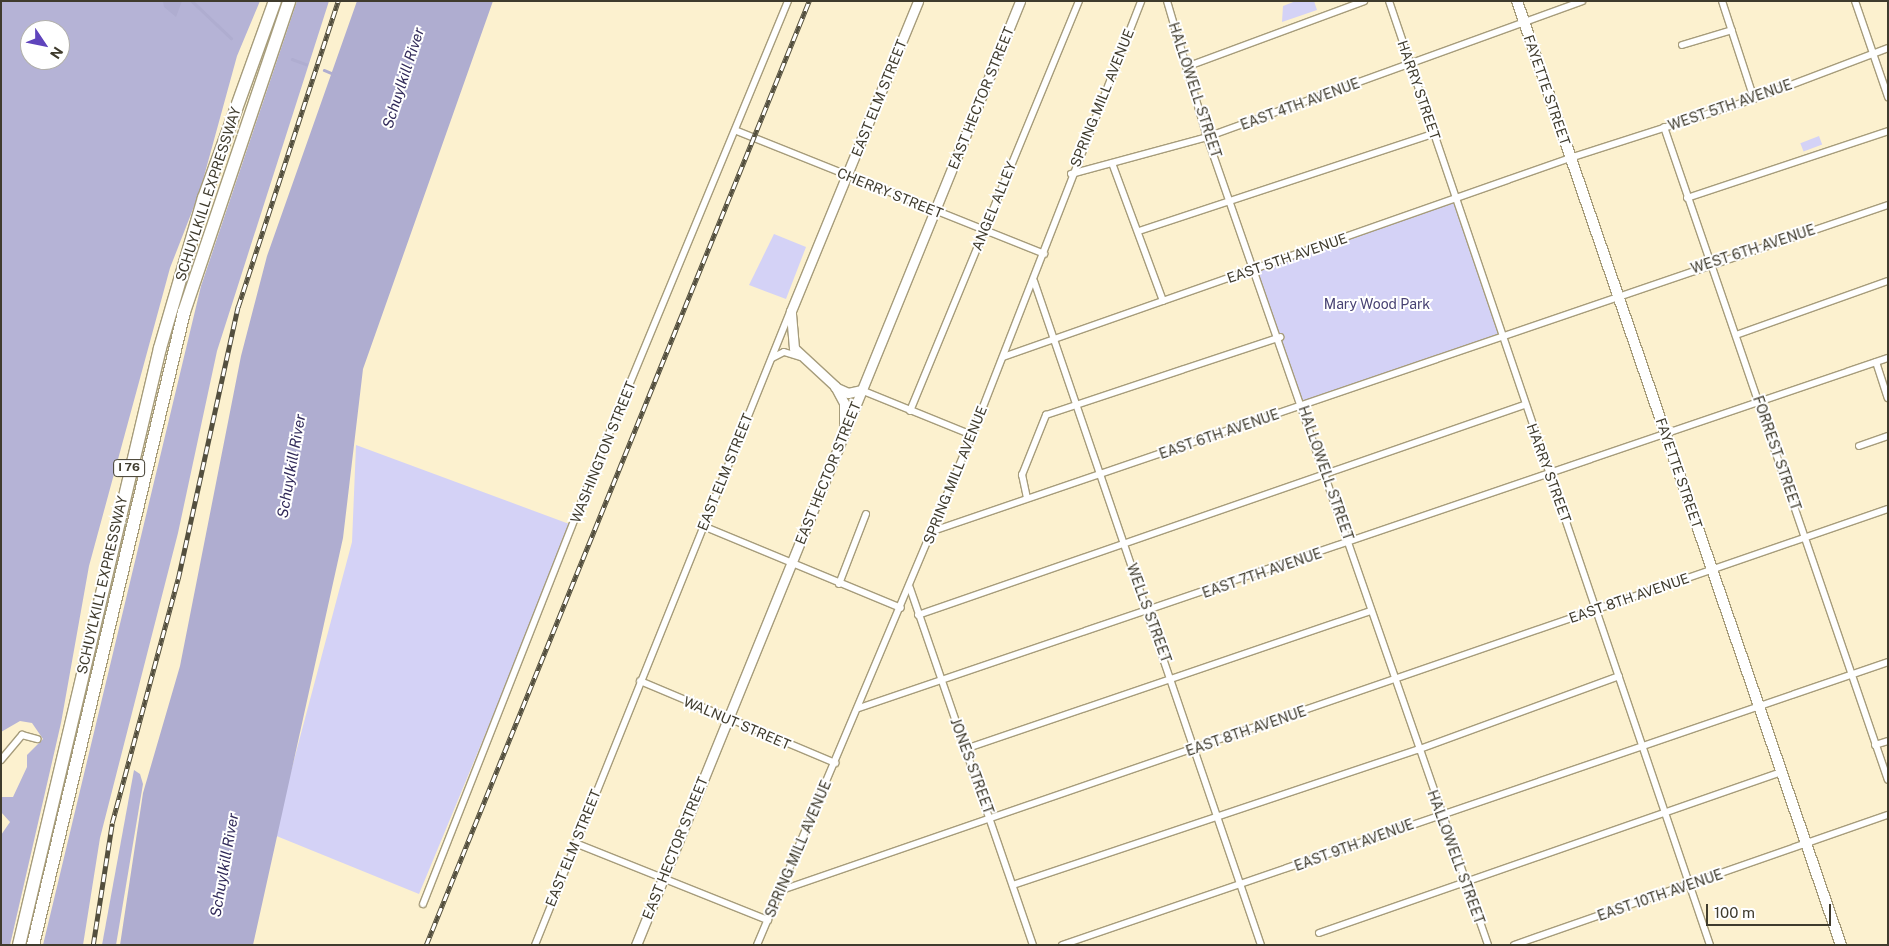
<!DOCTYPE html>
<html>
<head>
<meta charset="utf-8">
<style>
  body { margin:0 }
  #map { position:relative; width:1889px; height:946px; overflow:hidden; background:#fcf1cf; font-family:"Public Sans",sans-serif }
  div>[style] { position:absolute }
  .green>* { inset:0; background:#d4d2f6; transform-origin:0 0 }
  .forest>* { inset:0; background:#b5b3d6 }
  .water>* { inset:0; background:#afadd0 }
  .stream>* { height:2.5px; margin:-1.25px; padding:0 1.25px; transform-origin:1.25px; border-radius:1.25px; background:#afadd0 }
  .roads { filter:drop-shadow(1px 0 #a69c7b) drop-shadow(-1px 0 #a69c7b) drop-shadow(0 1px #a69c7b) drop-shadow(0 -1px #a69c7b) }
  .street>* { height:6px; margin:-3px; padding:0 3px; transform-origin:3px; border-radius:3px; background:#fff }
  .secondary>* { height:9px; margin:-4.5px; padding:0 4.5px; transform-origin:4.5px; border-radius:4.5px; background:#fff }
  .primary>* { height:10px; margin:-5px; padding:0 5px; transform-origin:5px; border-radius:5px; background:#fff }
  .highway>* { height:12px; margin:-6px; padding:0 6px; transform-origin:6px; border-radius:6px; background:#fff }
  .rail>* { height:4.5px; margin-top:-2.25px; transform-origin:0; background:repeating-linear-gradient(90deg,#fff 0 8px,#534f3e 0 16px); box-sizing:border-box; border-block:1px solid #534f3e }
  span { translate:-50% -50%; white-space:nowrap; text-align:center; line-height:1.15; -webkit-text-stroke:4px #fff; paint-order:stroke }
  .shield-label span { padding:1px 4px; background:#fff; border:1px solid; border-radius:4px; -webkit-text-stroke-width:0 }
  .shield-label { font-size:12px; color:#3f3b2d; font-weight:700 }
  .street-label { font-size:14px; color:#3f3b2d }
  .park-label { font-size:14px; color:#484273 }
  .water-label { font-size:15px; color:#322b5a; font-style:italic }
  .frame { position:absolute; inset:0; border:2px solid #3f3b2d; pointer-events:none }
  .north { position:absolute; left:20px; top:20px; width:50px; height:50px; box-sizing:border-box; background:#fff; border:1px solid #b2b1ab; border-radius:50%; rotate:124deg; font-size:14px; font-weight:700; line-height:20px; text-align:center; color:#3f3b2d }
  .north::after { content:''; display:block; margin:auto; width:18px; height:22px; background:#5f44bc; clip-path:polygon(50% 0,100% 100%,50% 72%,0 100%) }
  .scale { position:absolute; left:1706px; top:904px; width:125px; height:22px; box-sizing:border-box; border:2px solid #3f3b2d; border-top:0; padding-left:6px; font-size:15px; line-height:18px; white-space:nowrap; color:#3f3b2d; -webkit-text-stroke:4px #fff; paint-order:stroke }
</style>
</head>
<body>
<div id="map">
  <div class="green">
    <i style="clip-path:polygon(1296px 1px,1314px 1px,1317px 10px,1282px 22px,1283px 6px)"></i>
    <i style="left:1819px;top:136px;width:9px;height:20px;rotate:69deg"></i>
    <i style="left:1457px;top:200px;width:145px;height:212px;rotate:71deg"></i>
    <i style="clip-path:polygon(774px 234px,806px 247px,786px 299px,749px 285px)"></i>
    <i style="clip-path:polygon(356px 445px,572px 525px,419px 894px,274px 835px,352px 542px)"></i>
  </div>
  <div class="forest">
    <i style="clip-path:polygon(evenodd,1px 1px,260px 1px,237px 56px,200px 191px,170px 268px,89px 566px,61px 723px,10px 945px,1px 945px,1px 835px,10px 822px,1px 812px,1px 797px,13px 797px,27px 767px,27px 755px,43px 739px,32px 723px,20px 721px,1px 732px,1px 1px,30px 30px,60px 30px,60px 60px,30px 60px,30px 30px)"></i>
    <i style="clip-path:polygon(297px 1px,329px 1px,217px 351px,178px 533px,100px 838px,83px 945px,43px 945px,201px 286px)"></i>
    <i style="clip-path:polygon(134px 770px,140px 774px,143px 784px,116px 945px,102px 945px)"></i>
  </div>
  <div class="water">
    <i style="clip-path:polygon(163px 1px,182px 1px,176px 17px,164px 7px)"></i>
    <i style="clip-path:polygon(357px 1px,493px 1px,363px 369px,343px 538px,253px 945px,120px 945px,143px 793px,180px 666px,241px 356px,267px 256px)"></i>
  </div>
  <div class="stream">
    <i style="left:192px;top:1px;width:54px;rotate:43.5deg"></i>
    <i style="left:292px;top:59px;width:15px;rotate:20deg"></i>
    <i style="left:324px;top:70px;width:11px;rotate:22deg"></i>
  </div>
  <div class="roads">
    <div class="street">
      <i style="left:1167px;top:1px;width:142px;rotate:73.6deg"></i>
      <i style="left:1207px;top:137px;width:855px;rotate:70.82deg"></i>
      <i style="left:1389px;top:1px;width:997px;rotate:71.22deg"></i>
      <i style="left:1722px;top:1px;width:103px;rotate:71.9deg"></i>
      <i style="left:1855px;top:1px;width:102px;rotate:71deg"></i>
      <i style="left:1682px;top:45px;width:52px;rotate:-16.7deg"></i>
      <i style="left:1186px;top:67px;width:190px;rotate:-20.3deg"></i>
      <i style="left:1664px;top:127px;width:690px;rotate:71.07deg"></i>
      <i style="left:737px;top:131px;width:331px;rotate:21.8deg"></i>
      <i style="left:1112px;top:163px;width:147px;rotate:69.7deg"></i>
      <i style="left:1071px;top:174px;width:141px;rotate:-15.2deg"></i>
      <i style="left:1207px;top:137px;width:399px;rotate:-19.9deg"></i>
      <i style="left:1687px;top:198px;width:212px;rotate:-18.4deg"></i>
      <i style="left:1139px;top:231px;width:312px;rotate:-18.3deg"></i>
      <i style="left:1034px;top:281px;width:702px;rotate:71.13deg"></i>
      <i style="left:1736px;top:335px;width:161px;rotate:-19.6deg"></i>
      <i style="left:1003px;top:357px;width:601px;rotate:-19.34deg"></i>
      <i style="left:1570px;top:158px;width:193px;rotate:-17.8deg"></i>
      <i style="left:1754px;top:99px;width:143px;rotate:-20.8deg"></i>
      <i style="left:772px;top:358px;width:13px;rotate:-27deg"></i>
      <i style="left:784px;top:352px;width:17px;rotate:17deg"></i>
      <i style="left:1876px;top:362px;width:38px;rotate:72deg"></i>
      <i style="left:861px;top:390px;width:120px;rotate:22.1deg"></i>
      <i style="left:910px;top:411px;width:443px;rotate:-67.6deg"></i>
      <i style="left:1859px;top:446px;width:31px;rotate:-19deg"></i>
      <i style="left:1027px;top:498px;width:24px;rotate:-102deg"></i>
      <i style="left:1022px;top:475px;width:65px;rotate:-68.2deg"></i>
      <i style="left:1046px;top:415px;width:247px;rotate:-18.4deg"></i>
      <i style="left:703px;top:526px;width:214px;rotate:22.5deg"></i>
      <i style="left:933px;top:531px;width:1009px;rotate:-18.85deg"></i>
      <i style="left:839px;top:584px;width:75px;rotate:-68.9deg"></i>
      <i style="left:910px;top:588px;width:378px;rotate:71deg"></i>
      <i style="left:918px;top:615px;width:641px;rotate:-19.11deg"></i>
      <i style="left:640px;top:681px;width:212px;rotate:22.8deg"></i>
      <i style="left:859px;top:708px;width:1087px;rotate:-18.79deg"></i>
      <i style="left:1875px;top:745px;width:14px;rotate:-17deg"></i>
      <i style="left:965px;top:749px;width:428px;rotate:-18.8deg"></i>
      <i style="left:1px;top:760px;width:33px;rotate:-50deg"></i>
      <i style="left:22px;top:735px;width:16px;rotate:15deg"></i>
      <i style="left:575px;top:843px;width:208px;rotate:21.8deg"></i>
      <i style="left:1013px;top:885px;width:426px;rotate:-18.5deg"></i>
      <i style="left:1417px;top:750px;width:215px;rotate:-20.1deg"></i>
      <i style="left:779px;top:891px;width:1173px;rotate:-19.01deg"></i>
      <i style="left:423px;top:904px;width:466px;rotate:-68.5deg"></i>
      <i style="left:594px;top:470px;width:508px;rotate:-67.53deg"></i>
      <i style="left:1319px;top:933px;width:490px;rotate:-19.2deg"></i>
      <i style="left:535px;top:945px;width:682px;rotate:-68.06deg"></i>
      <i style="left:757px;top:945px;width:553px;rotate:-67.14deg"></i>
      <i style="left:972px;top:435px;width:466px;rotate:-68.7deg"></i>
      <i style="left:1062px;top:945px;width:873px;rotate:-18.91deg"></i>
      <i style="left:1514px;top:945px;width:396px;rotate:-19.2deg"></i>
    </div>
    <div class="secondary">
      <i style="left:835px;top:387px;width:14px;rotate:25deg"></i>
      <i style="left:848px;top:393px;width:13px;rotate:-13deg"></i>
      <i style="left:844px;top:425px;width:22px;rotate:-90deg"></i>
      <i style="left:844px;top:403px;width:19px;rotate:-118deg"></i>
      <i style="left:835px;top:386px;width:56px;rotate:-137.2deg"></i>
      <i style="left:794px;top:348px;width:37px;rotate:-95deg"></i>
      <i style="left:791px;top:311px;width:335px;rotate:-67.7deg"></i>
      <i style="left:636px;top:945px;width:1019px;rotate:-67.86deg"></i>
    </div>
    <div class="primary">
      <i style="left:1517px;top:1px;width:998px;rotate:71.06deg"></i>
    </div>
    <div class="highway">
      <i style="left:19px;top:945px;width:613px;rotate:-76.71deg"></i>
      <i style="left:160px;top:348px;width:156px;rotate:-73.7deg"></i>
      <i style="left:204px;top:198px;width:209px;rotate:-70.2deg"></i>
      <i style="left:33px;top:945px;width:651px;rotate:-76.58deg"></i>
      <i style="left:184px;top:312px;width:328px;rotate:-71.3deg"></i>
    </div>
  </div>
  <div class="rail">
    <i style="left:93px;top:945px;width:123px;rotate:-81.1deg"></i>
    <i style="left:112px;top:823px;width:253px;rotate:-74.9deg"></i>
    <i style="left:178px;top:579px;width:279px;rotate:-77.6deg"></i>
    <i style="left:238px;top:307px;width:322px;rotate:-71.9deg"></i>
    <i style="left:426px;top:945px;width:1019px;rotate:-67.92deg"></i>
  </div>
  <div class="shield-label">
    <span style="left:129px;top:468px">I 76</span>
  </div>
  <div class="street-label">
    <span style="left:1195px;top:90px;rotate:72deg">HALLOWELL STREET</span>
    <span style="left:1419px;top:90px;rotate:71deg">HARRY STREET</span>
    <span style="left:1547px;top:90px;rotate:71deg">FAYETTE STREET</span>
    <span style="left:879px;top:98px;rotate:-68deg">EAST ELM STREET</span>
    <span style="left:981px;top:98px;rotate:-68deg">EAST HECTOR STREET</span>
    <span style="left:1102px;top:98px;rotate:-68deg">SPRING MILL AVENUE</span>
    <span style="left:1300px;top:104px;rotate:-20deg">EAST 4TH AVENUE</span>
    <span style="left:1730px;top:105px;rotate:-19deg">WEST 5TH AVENUE</span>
    <span style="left:890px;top:193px;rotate:22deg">CHERRY STREET</span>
    <span style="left:208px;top:194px;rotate:-72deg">SCHUYLKILL EXPRESSWAY</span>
    <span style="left:994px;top:206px;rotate:-68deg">ANGEL ALLEY</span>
    <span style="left:1753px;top:249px;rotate:-18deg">WEST 6TH AVENUE</span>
    <span style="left:1287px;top:258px;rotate:-19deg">EAST 5TH AVENUE</span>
    <span style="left:1219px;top:434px;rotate:-19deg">EAST 6TH AVENUE</span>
    <span style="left:603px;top:452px;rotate:-68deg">WASHINGTON STREET</span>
    <span style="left:1777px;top:453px;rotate:71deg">FORREST STREET</span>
    <span style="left:725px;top:472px;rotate:-68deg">EAST ELM STREET</span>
    <span style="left:828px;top:473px;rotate:-68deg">EAST HECTOR STREET</span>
    <span style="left:1326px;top:473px;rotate:71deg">HALLOWELL STREET</span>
    <span style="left:1549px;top:473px;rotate:70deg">HARRY STREET</span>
    <span style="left:1679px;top:473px;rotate:71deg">FAYETTE STREET</span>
    <span style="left:955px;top:475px;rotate:-68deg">SPRING MILL AVENUE</span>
    <span style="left:1262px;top:573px;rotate:-19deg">EAST 7TH AVENUE</span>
    <span style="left:102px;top:585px;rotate:-77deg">SCHUYLKILL EXPRESSWAY</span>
    <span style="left:1629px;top:598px;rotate:-19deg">EAST 8TH AVENUE</span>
    <span style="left:1149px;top:613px;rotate:70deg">WELLS STREET</span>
    <span style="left:737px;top:723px;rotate:23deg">WALNUT STREET</span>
    <span style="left:1246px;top:731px;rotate:-19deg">EAST 8TH AVENUE</span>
    <span style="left:972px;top:766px;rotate:70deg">JONES STREET</span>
    <span style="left:1354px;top:845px;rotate:-20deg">EAST 9TH AVENUE</span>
    <span style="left:573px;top:848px;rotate:-68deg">EAST ELM STREET</span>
    <span style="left:675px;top:848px;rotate:-68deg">EAST HECTOR STREET</span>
    <span style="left:798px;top:849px;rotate:-67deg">SPRING MILL AVENUE</span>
    <span style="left:1456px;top:857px;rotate:70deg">HALLOWELL STREET</span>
    <span style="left:1660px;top:895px;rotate:-19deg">EAST 10TH AVENUE</span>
  </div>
  <div class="park-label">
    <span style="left:1377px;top:304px">Mary Wood Park</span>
  </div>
  <div class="water-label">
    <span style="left:403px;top:78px;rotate:-72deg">Schuylkill River</span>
    <span style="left:291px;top:466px;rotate:-80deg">Schuylkill River</span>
    <span style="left:224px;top:865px;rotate:-80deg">Schuylkill River</span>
  </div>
  <div class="frame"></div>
  <div class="north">N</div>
  <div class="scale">100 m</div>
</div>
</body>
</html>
